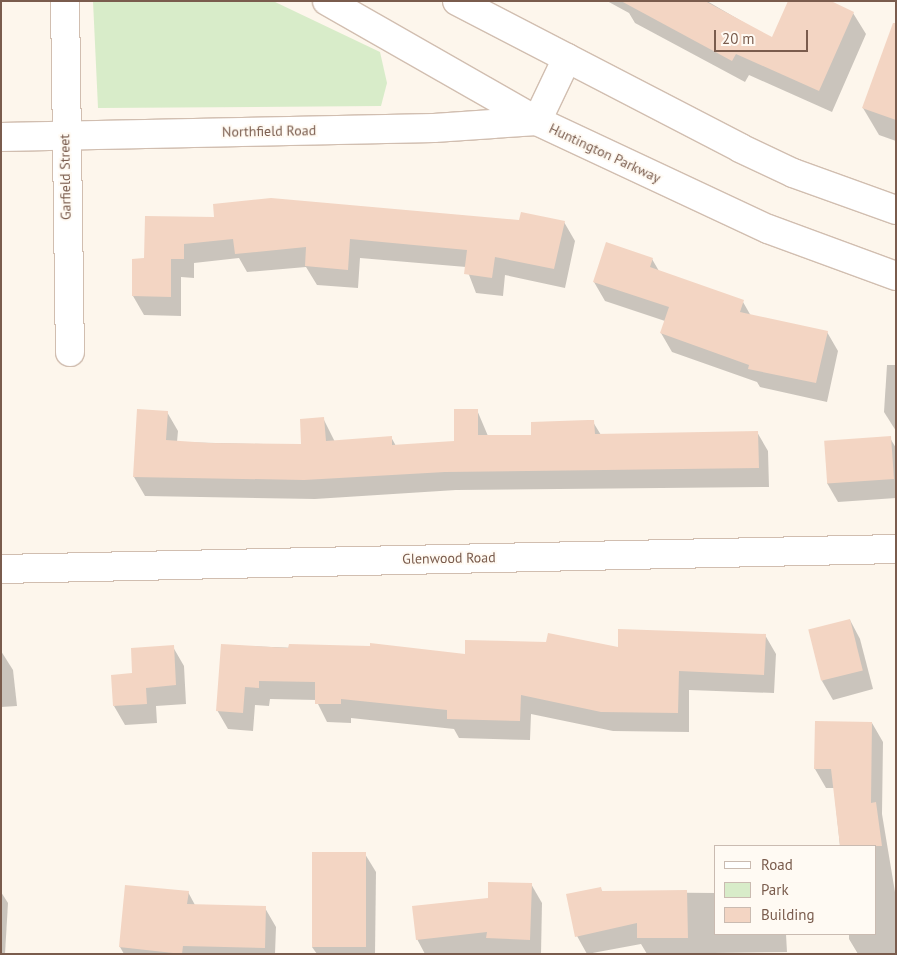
<!DOCTYPE html>
<html>
<head>
<meta charset="utf-8">
<style>
  body { margin:0 }
  #map { position:relative; width:897px; height:955px; overflow:hidden; background:#fdf6ec; font-family:"PT Sans",sans-serif }
  div>[style] { position:absolute }
  .green>* { inset:0; background:#d8ecc9 }
  .shadow>* { inset:0; background:#0003 }
  .building>* { inset:0; background:#f3d5c3; transform-origin:0 0 }
  .roads { filter:drop-shadow(1px 0 #d1beb0) drop-shadow(-1px 0 #d1beb0) drop-shadow(0 1px #d1beb0) drop-shadow(0 -1px #d1beb0) }
  .minor>* { height:28px; margin:-14px; padding:0 14px; transform-origin:14px; border-radius:14px; background:#fff }
  .tertiary>* { height:28px; margin:-14px; padding:0 14px; transform-origin:14px; border-radius:14px; background:#fff }
  span { translate:-50% -50%; white-space:nowrap; text-align:center; line-height:1.15; -webkit-text-stroke:4px #fffaf3; paint-order:stroke }
  .street-label { font-size:14px; color:#7a5c4d }
  .frame { position:absolute; inset:0; border:2px solid #7a5c4d; pointer-events:none }
  .legend { position:absolute; left:714px; top:845px; width:162px; height:90px; box-sizing:border-box; background:#fffaf3; border:1px solid #cabbb1; margin:0; padding:6px 9px; list-style:none; font-size:15px; color:#7a5c4d }
  .legend li { display:flex; align-items:center; gap:10px; height:25px }
  .legend b { width:25px; border:1px solid #cabbb1 }
  .scale { position:absolute; left:714px; top:30px; width:94px; height:22px; box-sizing:border-box; border:2px solid #7a5c4d; border-top:0; padding-left:6px; font-size:15px; line-height:18px; white-space:nowrap; color:#7a5c4d; -webkit-text-stroke:4px #fffaf3; paint-order:stroke }
</style>
</head>
<body>
<div id="map">
  <div class="green">
    <i style="clip-path:polygon(93px 1px,273px 1px,380px 52px,387px 83px,381px 106px,98px 108px)"></i>
  </div>
  <div class="shadow">
    <i style="clip-path:polygon(607px 1px,707px 1px,772px 39px,853px 13px,866px 34px,832px 112px,749px 75px,745px 82px,635px 23px,629px 13px)"></i>
    <i style="clip-path:polygon(896px 31px,896px 141px,879px 135px,863px 108px)"></i>
    <i style="clip-path:polygon(146px 218px,564px 222px,575px 241px,565px 288px,505px 275px,503px 296px,476px 293px,466px 267px,360px 258px,358px 288px,317px 285px,306px 267px,247px 272px,239px 258px,194px 263px,194px 278px,181px 277px,181px 316px,144px 315px,133px 296px,133px 260px,145px 260px)"></i>
    <i style="clip-path:polygon(652px 259px,659px 271px,743px 302px,751px 316px,827px 332px,838px 351px,827px 402px,760px 387px,757px 382px,672px 352px,661px 333px,665px 321px,605px 301px,594px 282px)"></i>
    <i style="clip-path:polygon(887px 365px,896px 365px,896px 431px,884px 412px)"></i>
    <i style="clip-path:polygon(477px 410px,488px 436px,533px 436px,593px 422px,601px 435px,757px 432px,768px 451px,769px 487px,456px 490px,315px 499px,145px 496px,134px 477px,167px 412px,178px 431px,177px 442px,303px 445px,323px 418px,335px 442px,391px 437px,396px 446px,455px 442px)"></i>
    <i style="clip-path:polygon(890px 438px,896px 448px,896px 498px,838px 502px,827px 483px)"></i>
    <i style="clip-path:polygon(850px 620px,860px 639px,873px 689px,833px 700px,822px 681px)"></i>
    <i style="clip-path:polygon(765px 635px,776px 654px,774px 693px,689px 690px,689px 732px,613px 731px,531px 714px,530px 740px,459px 738px,454px 729px,351px 718px,351px 723px,327px 722px,316px 700px,270px 699px,269px 706px,255px 705px,253px 731px,228px 729px,217px 710px,222px 645px,466px 655px,619px 649px)"></i>
    <i style="clip-path:polygon(173px 647px,184px 666px,186px 704px,156px 706px,157px 723px,125px 725px,114px 706px,133px 675px)"></i>
    <i style="clip-path:polygon(1px 651px,13px 670px,17px 706px,1px 707px)"></i>
    <i style="clip-path:polygon(872px 723px,883px 742px,882px 814px,896px 898px,896px 954px,858px 954px,849px 939px,849px 934px,876px 934px,876px 846px,840px 846px,834px 788px,826px 788px,815px 769px)"></i>
    <i style="clip-path:polygon(365px 854px,376px 872px,375px 954px,317px 954px,312px 947px)"></i>
    <i style="clip-path:polygon(531px 884px,542px 903px,541px 954px,425px 954px,417px 939px,489px 899px)"></i>
    <i style="clip-path:polygon(600px 888px,603px 892px,716px 893px,716px 934px,786px 934px,787px 952px,647px 954px,641px 944px,587px 954px,577px 936px)"></i>
    <i style="clip-path:polygon(1px 892px,8px 903px,5px 954px,1px 954px)"></i>
    <i style="clip-path:polygon(188px 892px,195px 905px,265px 908px,276px 927px,275px 954px,124px 954px,120px 947px)"></i>
  </div>
  <div class="building">
    <i style="clip-path:polygon(621px 1px,705px 1px,772px 37px,788px 1px,831px 1px,854px 12px,819px 91px,736px 54px,732px 61px)"></i>
    <i style="clip-path:polygon(893px 23px,896px 23px,896px 120px,862px 108px)"></i>
    <i style="clip-path:polygon(271px 198px,519px 220px,521px 212px,565px 221px,554px 269px,495px 257px,492px 278px,464px 274px,467px 250px,350px 239px,348px 270px,305px 266px,306px 247px,235px 254px,233px 239px,184px 244px,184px 259px,171px 259px,171px 297px,132px 296px,132px 259px,144px 258px,145px 216px,214px 217px,213px 204px)"></i>
    <i style="clip-path:polygon(606px 242px,653px 258px,650px 267px,744px 300px,740px 312px,828px 331px,816px 383px,748px 369px,749px 365px,660px 333px,669px 307px,593px 282px)"></i>
    <i style="clip-path:polygon(137px 409px,168px 411px,166px 440px,209px 443px,301px 444px,300px 419px,324px 417px,326px 441px,392px 436px,392px 445px,454px 441px,454px 409px,478px 409px,478px 435px,531px 435px,531px 422px,588px 420px,594px 420px,595px 434px,758px 431px,759px 468px,445px 472px,304px 480px,133px 477px)"></i>
    <i style="left:891px;top:436px;width:43px;height:67px;rotate:86deg"></i>
    <i style="left:850px;top:619px;width:53px;height:43px;rotate:76deg"></i>
    <i style="clip-path:polygon(618px 629px,766px 634px,764px 675px,679px 671px,678px 713px,601px 712px,521px 695px,520px 721px,447px 719px,447px 710px,341px 699px,341px 704px,315px 704px,315px 682px,259px 681px,259px 688px,245px 687px,243px 713px,216px 711px,221px 644px,288px 648px,289px 644px,370px 646px,370px 643px,465px 654px,465px 640px,546px 642px,548px 633px,618px 647px)"></i>
    <i style="clip-path:polygon(174px 645px,176px 685px,146px 688px,147px 704px,113px 706px,111px 675px,132px 673px,131px 648px)"></i>
    <i style="clip-path:polygon(815px 721px,872px 722px,871px 803px,876px 802px,882px 846px,840px 846px,831px 769px,814px 769px)"></i>
    <i style="left:312px;top:852px;width:54px;height:95px"></i>
    <i style="clip-path:polygon(488px 882px,532px 883px,530px 940px,486px 938px,487px 932px,416px 940px,412px 906px,488px 898px)"></i>
    <i style="clip-path:polygon(125px 885px,189px 891px,187px 904px,266px 906px,265px 948px,183px 946px,182px 954px,119px 947px)"></i>
    <i style="clip-path:polygon(601px 887px,602px 891px,687px 890px,688px 938px,637px 938px,637px 923px,575px 937px,566px 894px)"></i>
  </div>
  <div class="roads">
    <div class="minor">
      <i style="left:65px;top:1px;width:351px;rotate:89.2deg"></i>
      <i style="left:1px;top:137px;width:433px;rotate:-1.2deg"></i>
      <i style="left:434px;top:128px;width:103px;rotate:-3.9deg"></i>
      <i style="left:1px;top:569px;width:895px;rotate:-1.28deg"></i>
    </div>
    <div class="tertiary">
      <i style="left:327px;top:1px;width:242px;rotate:29.7deg"></i>
      <i style="left:537px;top:121px;width:255px;rotate:25.1deg"></i>
      <i style="left:768px;top:229px;width:136px;rotate:20.2deg"></i>
      <i style="left:457px;top:1px;width:319px;rotate:27.4deg"></i>
      <i style="left:740px;top:148px;width:59px;rotate:25.3deg"></i>
      <i style="left:793px;top:173px;width:109px;rotate:19.8deg"></i>
      <i style="left:537px;top:121px;width:70px;rotate:-64.5deg"></i>
    </div>
  </div>
  <div class="street-label">
    <span style="left:269px;top:131px;rotate:-1deg">Northfield Road</span>
    <span style="left:605px;top:153px;rotate:25deg">Huntington Parkway</span>
    <span style="left:65px;top:177px;rotate:-91deg">Garfield Street</span>
    <span style="left:449px;top:558px;rotate:-1deg">Glenwood Road</span>
  </div>
  <div class="frame"></div>
  <ul class="legend">
  <li><b style="height:6px;background:#fff"></b>Road</li>
  <li><b style="height:14px;background:#d8ecc9"></b>Park</li>
  <li><b style="height:14px;background:#f3d5c3"></b>Building</li>
  </ul>
  <div class="scale">20 m</div>
</div>
</body>
</html>
